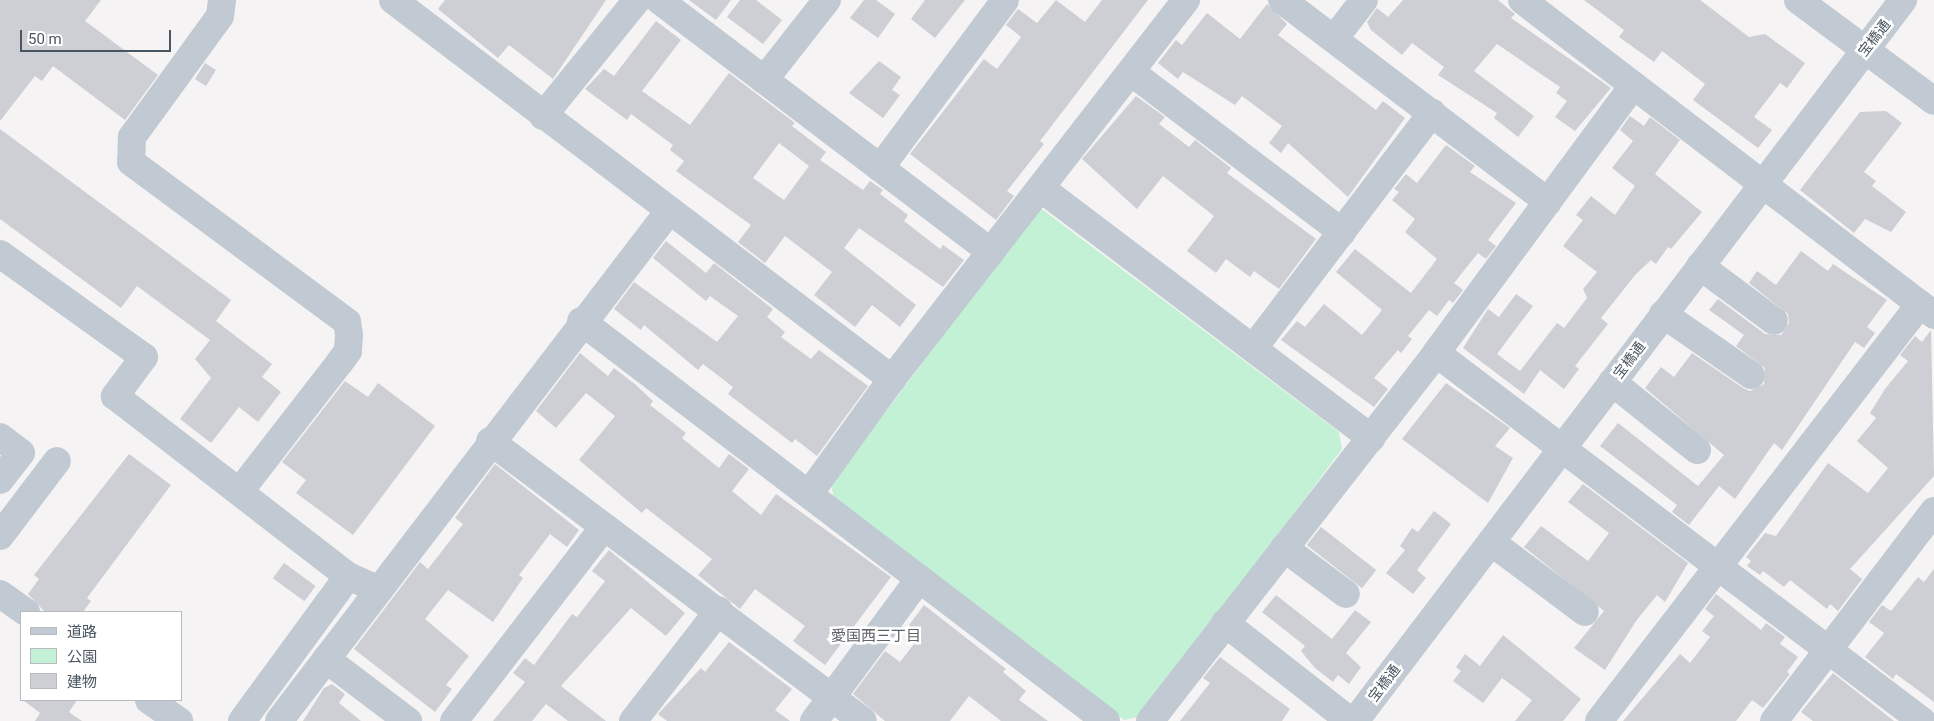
<!DOCTYPE html>
<html>
<head>
<meta charset="utf-8">
<style>
  body { margin:0 }
  #map { position:relative; width:1934px; height:721px; overflow:hidden; background:#f5f3f3; font-family:Roboto,"Noto Sans JP",sans-serif }
  div>[style] { position:absolute }
  .green>* { inset:0; background:#c3f1d5 }
  .building>* { inset:0; background:#cdcfd5; transform-origin:0 0 }
  .minor>* { height:28px; margin:-14px; padding:0 14px; transform-origin:14px; border-radius:14px; background:#c1cad2 }
  span { translate:-50% -50%; white-space:nowrap; text-align:center; line-height:1.15; -webkit-text-stroke:5px #fff; paint-order:stroke }
  .street-label { font-size:14px; color:#4a5661 }
  .neighbourhood-label { font-size:15px; color:#5f6368 }
  .legend { position:absolute; left:20px; top:611px; width:162px; height:90px; box-sizing:border-box; background:#fff; border:1px solid #b7bbc0; margin:0; padding:6px 9px; list-style:none; font-size:15px; color:#4a5661 }
  .legend li { display:flex; align-items:center; gap:10px; height:25px }
  .legend b { width:25px; border:1px solid #b7bbc0 }
  .scale { position:absolute; left:20px; top:30px; width:151px; height:22px; box-sizing:border-box; border:2px solid #4a5661; border-top:0; padding-left:6px; font-size:15px; line-height:18px; white-space:nowrap; color:#4a5661; -webkit-text-stroke:4px #fff; paint-order:stroke }
</style>
</head>
<body>
<div id="map">
  <div class="green">
    <i style="clip-path:polygon(1039px 207px,1339px 432px,1342px 449px,1142px 716px,1124px 720px,835px 502px,831px 485px)"></i>
  </div>
  <div class="building">
    <i style="clip-path:polygon(0 0,101px 0,85px 21px,158px 75px,125px 120px,53px 66px,42px 81px,35px 76px,0 121px)"></i>
    <i style="clip-path:polygon(445px 0,606px 0,553px 79px,509px 45px,498px 58px,438px 9px)"></i>
    <i style="clip-path:polygon(689px 0,731px 0,716px 20px)"></i>
    <i style="clip-path:polygon(740px 0,756px 0,782px 20px,763px 44px,727px 17px)"></i>
    <i style="clip-path:polygon(864px 0,876px 0,895px 14px,878px 38px,850px 18px)"></i>
    <i style="clip-path:polygon(925px 0,965px 0,935px 38px,911px 19px)"></i>
    <i style="clip-path:polygon(1056px 0,1085px 22px,1102px 0,1148px 0,1040px 141px,1044px 144px,1007px 191px,1014px 196px,996px 220px,910px 154px,984px 59px,997px 69px,1021px 37px,1006px 25px,1018px 9px,1037px 23px)"></i>
    <i style="clip-path:polygon(1403px 0,1498px 0,1515px 14px,1511px 18px,1611px 88px,1575px 131px,1555px 117px,1567px 101px,1556px 93px,1560px 87px,1497px 44px,1474px 71px,1534px 116px,1518px 137px,1494px 118px,1497px 113px,1438px 75px,1444px 67px,1412px 43px,1402px 55px,1371px 30px,1367px 22px,1377px 8px,1388px 17px)"></i>
    <i style="clip-path:polygon(1584px 0,1700px 0,1749px 37px,1765px 34px,1805px 63px,1787px 88px,1780px 83px,1754px 117px,1772px 130px,1758px 148px,1693px 100px,1705px 84px,1662px 51px,1654px 62px,1619px 37px,1624px 30px)"></i>
    <i style="clip-path:polygon(1267px 4px,1287px 24px,1278px 35px,1376px 110px,1383px 101px,1405px 118px,1348px 197px,1288px 143px,1281px 153px,1269px 143px,1282px 126px,1242px 96px,1235px 105px,1183px 72px,1178px 79px,1158px 63px,1176px 40px,1182px 45px,1207px 13px,1240px 39px)"></i>
    <i style="clip-path:polygon(evenodd,656px 21px,681px 40px,642px 91px,690px 125px,729px 73px,795px 123px,792px 126px,826px 152px,820px 160px,863px 190px,870px 181px,883px 190px,880px 194px,908px 215px,904px 221px,940px 249px,943px 245px,964px 260px,943px 287px,859px 228px,844px 248px,916px 305px,900px 327px,872px 305px,855px 327px,814px 295px,832px 272px,785px 236px,765px 263px,738px 242px,751px 225px,676px 171px,684px 161px,670px 150px,673px 145px,631px 114px,627px 120px,585px 89px,604px 69px,614px 76px,656px 21px,779px 143px,809px 166px,784px 200px,753px 178px,779px 143px)"></i>
    <i style="clip-path:polygon(879px 61px,901px 77px,892px 90px,900px 95px,883px 118px,849px 93px)"></i>
    <i style="left:205px;top:63px;width:13px;height:19px;rotate:32deg"></i>
    <i style="clip-path:polygon(1136px 96px,1165px 117px,1159px 124px,1189px 147px,1195px 140px,1231px 168px,1227px 173px,1316px 239px,1279px 289px,1254px 271px,1250px 277px,1226px 259px,1216px 273px,1187px 251px,1214px 216px,1163px 176px,1137px 209px,1082px 159px)"></i>
    <i style="clip-path:polygon(1886px 111px,1902px 123px,1864px 172px,1876px 181px,1872px 186px,1906px 212px,1891px 232px,1865px 219px,1854px 233px,1800px 190px,1860px 112px)"></i>
    <i style="clip-path:polygon(1630px 116px,1644px 126px,1650px 117px,1680px 140px,1655px 174px,1702px 212px,1671px 249px,1668px 247px,1656px 264px,1651px 260px,1636px 274px,1601px 318px,1608px 324px,1575px 366px,1579px 369px,1564px 389px,1540px 370px,1524px 394px,1463px 348px,1488px 309px,1499px 317px,1516px 294px,1533px 306px,1497px 354px,1520px 371px,1557px 323px,1564px 328px,1587px 298px,1583px 289px,1597px 272px,1563px 246px,1583px 220px,1576px 215px,1591px 196px,1615px 215px,1635px 186px,1612px 168px,1633px 141px,1620px 130px)"></i>
    <i style="clip-path:polygon(0 129px,231px 300px,216px 321px,272px 364px,262px 377px,281px 392px,258px 422px,239px 407px,211px 443px,180px 419px,211px 378px,195px 359px,210px 340px,137px 286px,121px 308px,0 219px)"></i>
    <i style="clip-path:polygon(1446px 145px,1475px 166px,1470px 172px,1516px 203px,1488px 240px,1496px 246px,1486px 259px,1478px 253px,1454px 283px,1463px 290px,1453px 303px,1449px 300px,1437px 316px,1429px 310px,1408px 336px,1412px 339px,1401px 353px,1398px 350px,1374px 378px,1388px 389px,1374px 407px,1281px 340px,1297px 321px,1305px 327px,1324px 304px,1362px 335px,1382px 310px,1336px 272px,1355px 249px,1411px 293px,1437px 259px,1405px 232px,1415px 219px,1392px 200px,1399px 192px,1394px 189px,1406px 174px,1417px 183px)"></i>
    <i style="clip-path:polygon(666px 241px,706px 273px,714px 263px,773px 309px,767px 317px,785px 332px,781px 337px,811px 359px,819px 350px,868px 386px,817px 456px,795px 439px,792px 443px,728px 394px,733px 387px,703px 364px,698px 370px,644px 325px,641px 330px,614px 309px,634px 282px,717px 342px,738px 316px,710px 296px,706px 301px,653px 258px)"></i>
    <i style="clip-path:polygon(1801px 251px,1828px 271px,1833px 264px,1887px 300px,1867px 327px,1875px 333px,1864px 348px,1855px 342px,1782px 450px,1774px 443px,1735px 499px,1719px 486px,1689px 525px,1672px 512px,1677px 505px,1600px 446px,1618px 423px,1698px 486px,1724px 455px,1645px 388px,1661px 367px,1674px 377px,1692px 353px,1743px 388px,1750px 391px,1764px 384px,1765px 368px,1736px 346px,1744px 335px,1709px 310px,1718px 299px,1765px 334px,1781px 335px,1789px 323px,1788px 314px,1749px 283px,1757px 271px,1776px 285px)"></i>
    <i style="clip-path:polygon(1931px 330px,1934px 476px,1850px 569px,1862px 579px,1838px 611px,1830px 604px,1827px 609px,1790px 580px,1784px 587px,1763px 571px,1760px 575px,1747px 566px,1751px 561px,1746px 557px,1765px 533px,1776px 536px,1828px 463px,1868px 493px,1888px 468px,1857px 441px,1876px 418px,1870px 413px,1885px 389px,1908px 361px,1900px 355px,1915px 336px,1922px 342px)"></i>
    <i style="clip-path:polygon(580px 353px,608px 376px,614px 368px,636px 385px,653px 401px,650px 405px,686px 433px,682px 438px,719px 468px,729px 454px,749px 469px,732px 491px,761px 515px,776px 494px,891px 577px,825px 665px,793px 641px,805px 626px,755px 589px,740px 609px,698px 575px,712px 559px,646px 508px,642px 513px,579px 460px,615px 416px,586px 393px,556px 428px,536px 411px)"></i>
    <i style="clip-path:polygon(345px 381px,368px 397px,378px 383px,435px 426px,353px 535px,296px 493px,306px 480px,282px 462px)"></i>
    <i style="clip-path:polygon(1446px 383px,1510px 428px,1495px 446px,1513px 458px,1488px 503px,1402px 439px)"></i>
    <i style="clip-path:polygon(129px 454px,171px 485px,87px 598px,91px 601px,83px 612px,45px 612px,28px 594px,39px 579px,34px 575px)"></i>
    <i style="clip-path:polygon(495px 464px,579px 530px,567px 547px,550px 534px,519px 575px,523px 578px,493px 622px,448px 590px,425px 619px,469px 656px,446px 685px,452px 689px,435px 712px,354px 649px,420px 562px,428px 569px,463px 524px,455px 518px)"></i>
    <i style="clip-path:polygon(1583px 484px,1688px 563px,1665px 602px,1657px 595px,1636px 621px,1605px 670px,1574px 648px,1604px 611px,1524px 547px,1541px 526px,1588px 561px,1609px 533px,1568px 502px)"></i>
    <i style="clip-path:polygon(1434px 511px,1451px 524px,1417px 570px,1426px 578px,1413px 594px,1386px 573px,1405px 550px,1400px 546px,1412px 528px,1418px 532px)"></i>
    <i style="left:1321px;top:527px;width:70px;height:23px;rotate:38deg"></i>
    <i style="clip-path:polygon(609px 550px,685px 613px,666px 636px,631px 608px,561px 686px,606px 721px,568px 721px,546px 704px,532px 721px,493px 721px,525px 682px,513px 673px,525px 658px,534px 665px,572px 614px,577px 617px,605px 581px,592px 571px)"></i>
    <i style="left:284px;top:563px;width:39px;height:19px;rotate:36deg"></i>
    <i style="clip-path:polygon(1934px 569px,1934px 702px,1896px 674px,1893px 679px,1865px 657px,1884px 633px,1869px 622px,1882px 605px,1891px 611px,1918px 577px,1924px 582px)"></i>
    <i style="clip-path:polygon(1716px 594px,1761px 630px,1766px 623px,1785px 637px,1780px 644px,1798px 657px,1787px 672px,1790px 674px,1763px 708px,1752px 700px,1736px 721px,1623px 721px,1680px 654px,1690px 663px,1710px 637px,1702px 631px,1714px 616px,1705px 609px)"></i>
    <i style="clip-path:polygon(1276px 595px,1332px 639px,1355px 610px,1371px 622px,1346px 653px,1361px 667px,1349px 684px,1338px 675px,1333px 682px,1315px 668px,1301px 651px,1305px 646px,1262px 612px)"></i>
    <i style="clip-path:polygon(924px 605px,1006px 669px,1003px 672px,1026px 691px,1019px 700px,1048px 721px,1001px 721px,969px 696px,950px 721px,885px 721px,853px 694px,885px 651px,900px 662px,921px 635px,909px 625px)"></i>
    <i style="clip-path:polygon(1503px 635px,1581px 699px,1563px 721px,1515px 721px,1532px 700px,1502px 678px,1483px 703px,1453px 681px,1461px 671px,1456px 667px,1465px 654px,1480px 666px)"></i>
    <i style="clip-path:polygon(729px 642px,792px 689px,775px 710px,790px 721px,667px 721px,658px 714px,701px 668px,705px 672px)"></i>
    <i style="clip-path:polygon(1220px 657px,1290px 709px,1282px 721px,1180px 721px,1210px 683px,1203px 678px)"></i>
    <i style="clip-path:polygon(1833px 673px,1838px 677px,1894px 721px,1813px 721px,1801px 712px)"></i>
    <i style="clip-path:polygon(332px 684px,345px 694px,339px 703px,361px 721px,303px 721px,324px 688px)"></i>
    <i style="clip-path:polygon(23px 700px,77px 700px,69px 712px,82px 721px,35px 721px,40px 713px)"></i>
  </div>
  <div class="minor">
    <i style="left:222px;top:0;width:16px;rotate:97deg"></i>
    <i style="left:220px;top:16px;width:150px;rotate:126deg"></i>
    <i style="left:132px;top:137px;width:25px;rotate:92deg"></i>
    <i style="left:131px;top:162px;width:269px;rotate:36.5deg"></i>
    <i style="left:347px;top:322px;width:13px;rotate:81deg"></i>
    <i style="left:349px;top:335px;width:16px;rotate:94deg"></i>
    <i style="left:348px;top:351px;width:14px;rotate:126deg"></i>
    <i style="left:340px;top:362px;width:163px;rotate:127.8deg"></i>
    <i style="left:393px;top:0;width:627px;rotate:37.22deg"></i>
    <i style="left:659px;top:0;width:417px;rotate:37.2deg"></i>
    <i style="left:1282px;top:0;width:334px;rotate:37.2deg"></i>
    <i style="left:1522px;top:0;width:519px;rotate:37.4deg"></i>
    <i style="left:1798px;top:0;width:169px;rotate:36.6deg"></i>
    <i style="left:1334px;top:39px;width:49px;rotate:-52.4deg"></i>
    <i style="left:1131px;top:72px;width:265px;rotate:37.2deg"></i>
    <i style="left:764px;top:80px;width:102px;rotate:-51.8deg"></i>
    <i style="left:543px;top:116px;width:149px;rotate:-51deg"></i>
    <i style="left:880px;top:168px;width:209px;rotate:-53.3deg"></i>
    <i style="left:1042px;top:189px;width:413px;rotate:37.1deg"></i>
    <i style="left:0;top:254px;width:177px;rotate:35.6deg"></i>
    <i style="left:144px;top:357px;width:49px;rotate:126.6deg"></i>
    <i style="left:115px;top:396px;width:294px;rotate:37.7deg"></i>
    <i style="left:348px;top:576px;width:32px;rotate:24deg"></i>
    <i style="left:1700px;top:266px;width:92px;rotate:36.6deg"></i>
    <i style="left:1663px;top:314px;width:107px;rotate:34.7deg"></i>
    <i style="left:581px;top:321px;width:660px;rotate:37.3deg"></i>
    <i style="left:1255px;top:346px;width:293px;rotate:-52.8deg"></i>
    <i style="left:1436px;top:353px;width:610px;rotate:37.13deg"></i>
    <i style="left:1612px;top:382px;width:109px;rotate:38.7deg"></i>
    <i style="left:0;top:437px;width:26px;rotate:37deg"></i>
    <i style="left:21px;top:453px;width:34px;rotate:128deg"></i>
    <i style="left:490px;top:441px;width:466px;rotate:36.9deg"></i>
    <i style="left:809px;top:494px;width:142px;rotate:-54.2deg"></i>
    <i style="left:892px;top:379px;width:480px;rotate:-52.2deg"></i>
    <i style="left:0;top:536px;width:94px;rotate:-52.8deg"></i>
    <i style="left:1491px;top:542px;width:117px;rotate:36.7deg"></i>
    <i style="left:1284px;top:548px;width:77px;rotate:36.6deg"></i>
    <i style="left:0;top:594px;width:32px;rotate:35deg"></i>
    <i style="left:1225px;top:623px;width:159px;rotate:38.1deg"></i>
    <i style="left:326px;top:659px;width:103px;rotate:37.1deg"></i>
    <i style="left:149px;top:700px;width:37px;rotate:35deg"></i>
    <i style="left:242px;top:721px;width:180px;rotate:-53.8deg"></i>
    <i style="left:279px;top:721px;width:642px;rotate:-52.59deg"></i>
    <i style="left:454px;top:721px;width:245px;rotate:-52.3deg"></i>
    <i style="left:633px;top:721px;width:140px;rotate:-52.2deg"></i>
    <i style="left:814px;top:721px;width:177px;rotate:-53.5deg"></i>
    <i style="left:1150px;top:721px;width:466px;rotate:-52.1deg"></i>
    <i style="left:1436px;top:353px;width:332px;rotate:-53.6deg"></i>
    <i style="left:1355px;top:721px;width:906px;rotate:-52.76deg"></i>
    <i style="left:1599px;top:721px;width:526px;rotate:-52.41deg"></i>
    <i style="left:1774px;top:721px;width:264px;rotate:-52.7deg"></i>
  </div>
  <div class="street-label">
    <span style="left:1874px;top:38px;rotate:-52deg">宝橋通</span>
    <span style="left:1629px;top:360px;rotate:-53deg">宝橋通</span>
    <span style="left:1384px;top:683px;rotate:-53deg">宝橋通</span>
  </div>
  <div class="neighbourhood-label">
    <span style="left:876px;top:637px">愛国西三丁目</span>
  </div>
  <ul class="legend">
  <li><b style="height:6px;background:#c1cad2"></b>道路</li>
  <li><b style="height:14px;background:#c3f1d5"></b>公園</li>
  <li><b style="height:14px;background:#cdcfd5"></b>建物</li>
  </ul>
  <div class="scale">50 m</div>
</div>
</body>
</html>
